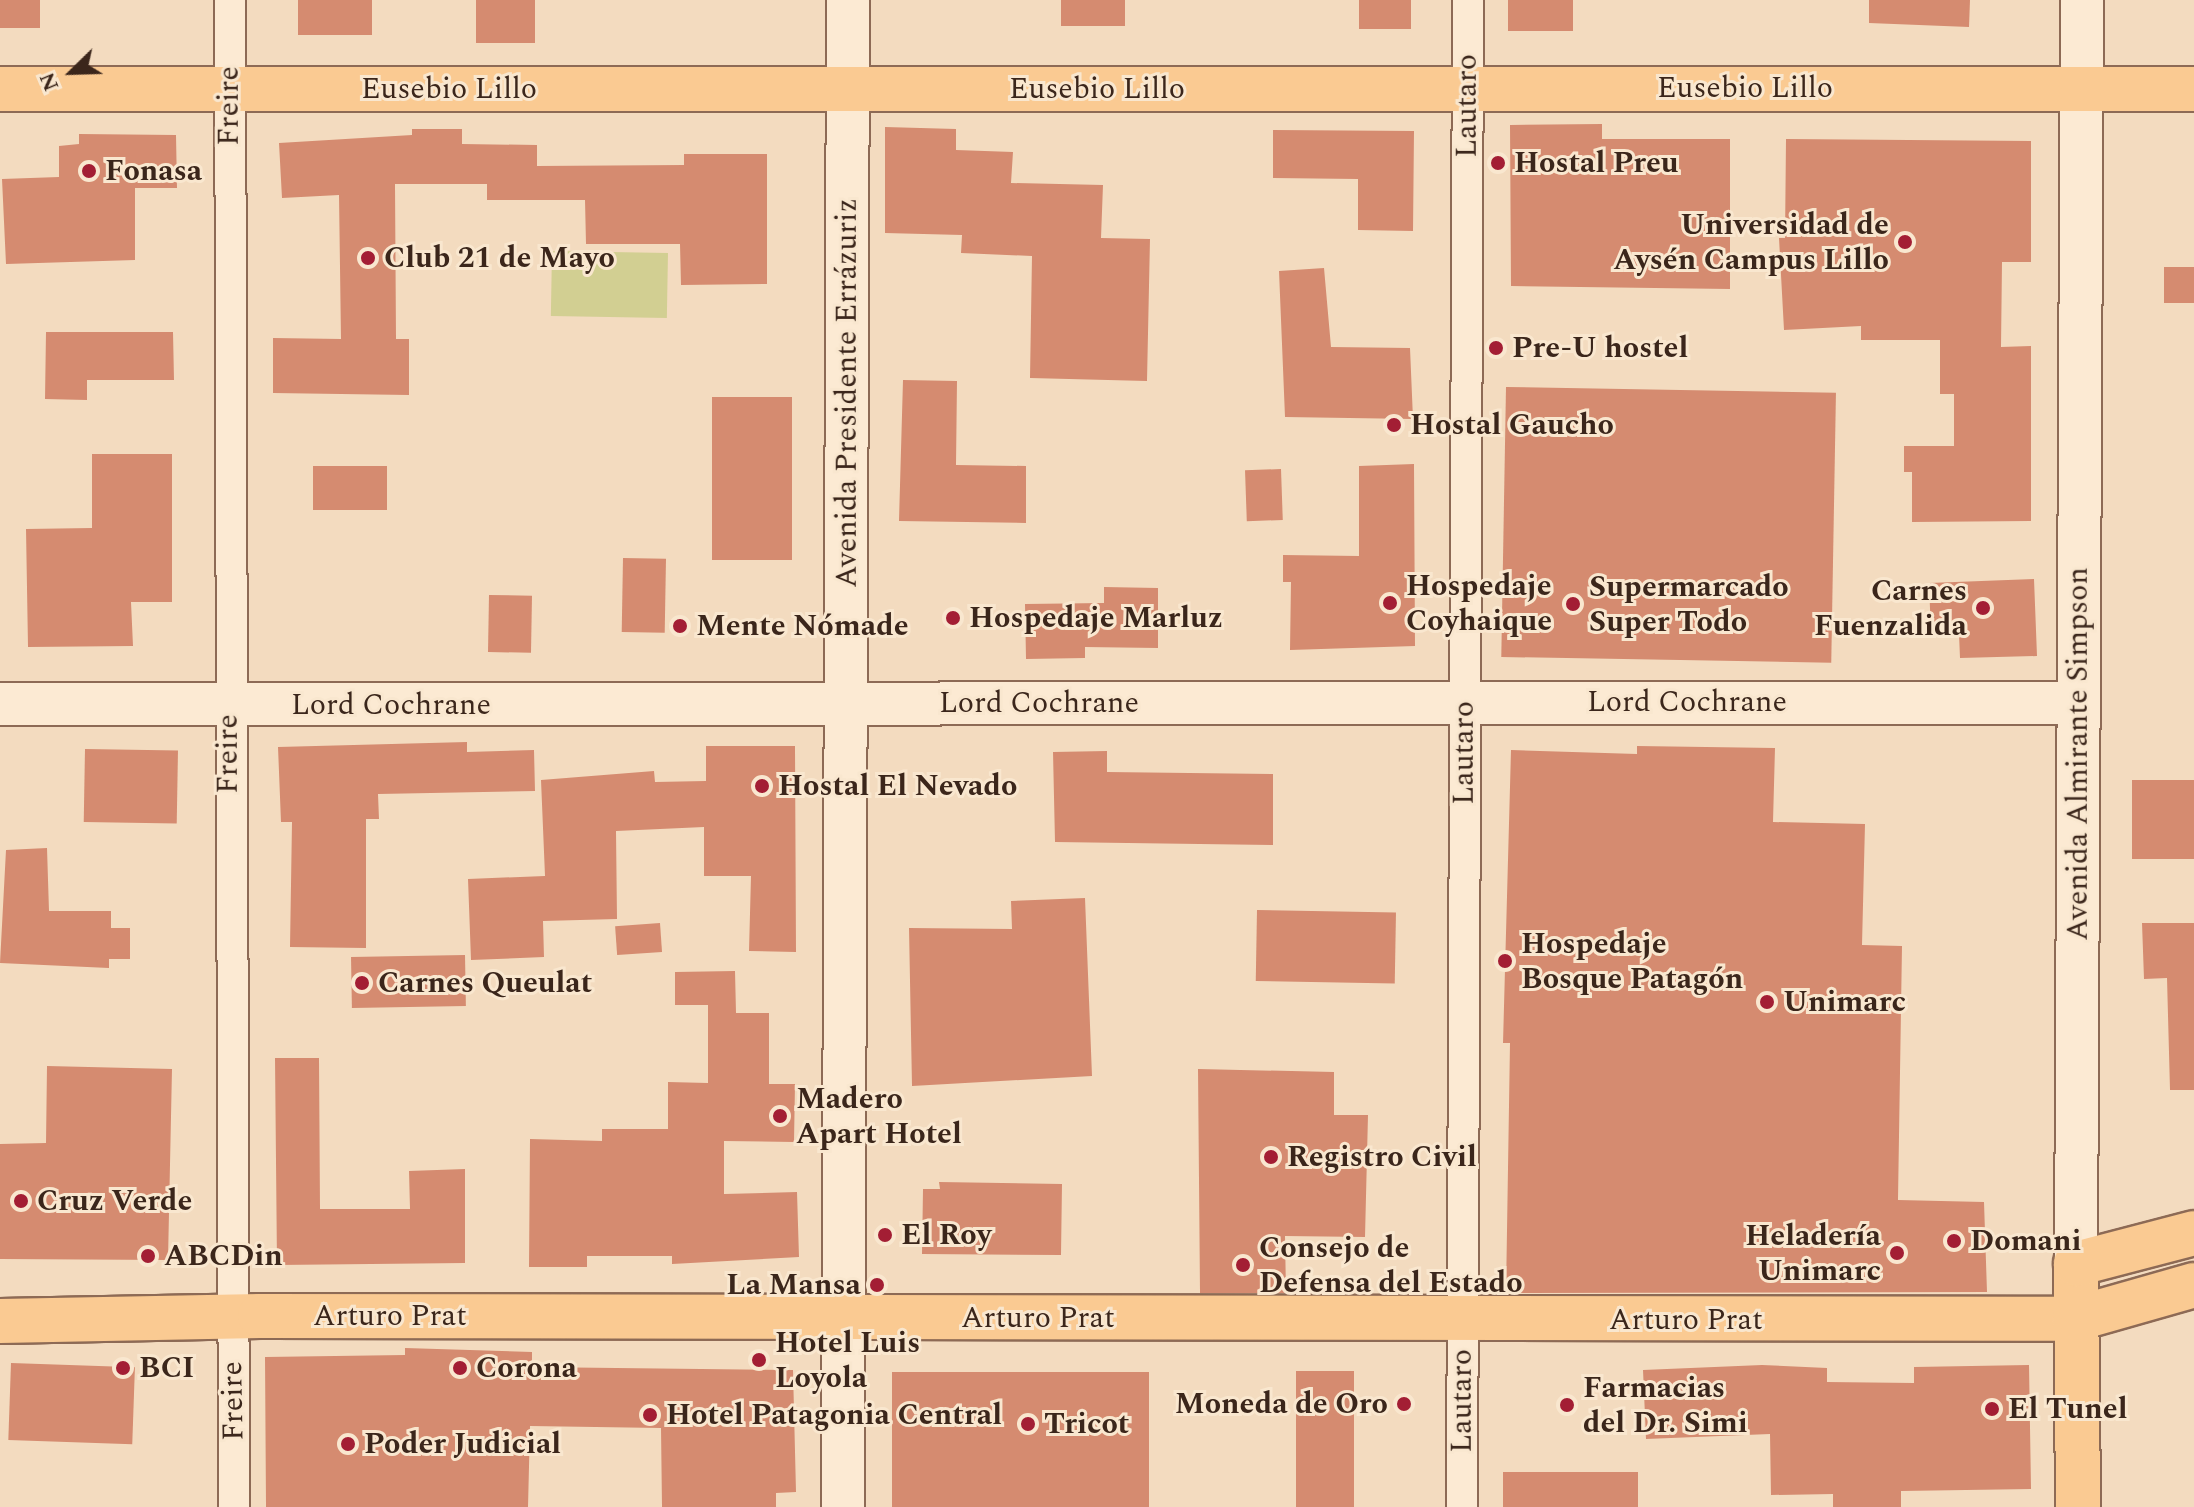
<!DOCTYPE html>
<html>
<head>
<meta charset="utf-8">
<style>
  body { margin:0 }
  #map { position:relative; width:2194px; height:1507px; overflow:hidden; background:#f3dbbf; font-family:Spectral,serif }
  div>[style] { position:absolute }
  .green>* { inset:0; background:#d2cf92; transform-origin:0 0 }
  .building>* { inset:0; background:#d58b70; transform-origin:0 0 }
  .roads { filter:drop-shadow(2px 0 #8d6a55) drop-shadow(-2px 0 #8d6a55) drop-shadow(0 2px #8d6a55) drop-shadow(0 -2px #8d6a55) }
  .street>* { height:30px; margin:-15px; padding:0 15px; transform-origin:15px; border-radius:15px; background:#fcead3 }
  .secondary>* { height:42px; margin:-21px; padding:0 21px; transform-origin:21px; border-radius:21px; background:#fcead3 }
  .primary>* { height:44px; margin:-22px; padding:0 22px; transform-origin:22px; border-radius:22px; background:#faca92 }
  .dots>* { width:22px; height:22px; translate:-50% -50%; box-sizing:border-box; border:4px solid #f9e7cf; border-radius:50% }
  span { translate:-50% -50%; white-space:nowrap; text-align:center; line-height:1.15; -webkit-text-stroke:6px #f9e7cf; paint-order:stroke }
  .street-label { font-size:30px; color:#3b261b }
  .poi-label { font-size:30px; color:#3b261b; font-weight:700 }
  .left { translate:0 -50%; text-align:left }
  .right { translate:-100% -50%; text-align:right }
  .north { position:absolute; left:32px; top:32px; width:80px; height:80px; -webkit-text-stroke:6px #f9e7cf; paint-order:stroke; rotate:247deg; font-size:22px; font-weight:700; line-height:32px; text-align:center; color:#3b261b }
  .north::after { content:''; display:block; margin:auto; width:28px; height:36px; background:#3b261b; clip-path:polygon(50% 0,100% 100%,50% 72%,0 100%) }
</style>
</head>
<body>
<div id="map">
  <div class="green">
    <i style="left:552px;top:251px;width:116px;height:65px;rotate:1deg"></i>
  </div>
  <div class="building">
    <i style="left:0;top:0;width:40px;height:28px"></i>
    <i style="left:298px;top:0;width:74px;height:35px"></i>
    <i style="left:476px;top:0;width:59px;height:43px"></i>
    <i style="left:1061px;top:0;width:64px;height:26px"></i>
    <i style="left:1359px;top:0;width:52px;height:29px"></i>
    <i style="left:1508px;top:0;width:65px;height:31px"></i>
    <i style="clip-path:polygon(1869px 0,1970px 0,1969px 27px,1869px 23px)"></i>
    <i style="clip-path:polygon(1602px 124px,1602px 139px,1730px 139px,1730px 289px,1511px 286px,1510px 125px)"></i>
    <i style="clip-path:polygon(885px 127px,956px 129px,956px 150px,1013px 152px,1011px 183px,1103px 185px,1101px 238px,1150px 239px,1147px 381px,1030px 378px,1032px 256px,961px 253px,962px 235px,885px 233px)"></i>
    <i style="clip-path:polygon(412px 129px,462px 129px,462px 144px,537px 145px,537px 166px,684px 165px,684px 154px,767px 154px,767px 284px,681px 285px,680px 244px,586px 244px,585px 200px,487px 200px,487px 184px,395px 184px,396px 339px,409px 339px,409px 395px,273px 393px,273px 338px,341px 339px,339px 195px,282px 198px,279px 143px,412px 135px)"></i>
    <i style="clip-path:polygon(1273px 130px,1414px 131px,1413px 231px,1358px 230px,1358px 179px,1273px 178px)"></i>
    <i style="clip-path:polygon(79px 134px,176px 135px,177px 188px,135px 188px,135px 260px,6px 264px,2px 179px,59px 177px,59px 146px,79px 144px)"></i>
    <i style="clip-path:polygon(1786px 139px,2031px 141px,2031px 262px,2002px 262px,2001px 347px,2031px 346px,2031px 521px,1912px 522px,1912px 472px,1904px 472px,1904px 446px,1954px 446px,1954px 394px,1940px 394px,1940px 340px,1861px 340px,1861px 326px,1784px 330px,1779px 238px,1785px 238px)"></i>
    <i style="left:2164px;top:267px;width:30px;height:36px"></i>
    <i style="clip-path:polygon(1324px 268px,1331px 347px,1410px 348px,1413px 419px,1285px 417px,1279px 271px)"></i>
    <i style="clip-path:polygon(46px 332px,173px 332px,174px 380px,87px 380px,87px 400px,45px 399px)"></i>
    <i style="clip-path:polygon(903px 380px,957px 381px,956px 465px,1026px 466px,1026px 523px,899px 521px)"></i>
    <i style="left:1506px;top:387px;width:330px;height:270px;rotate:1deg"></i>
    <i style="left:712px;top:397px;width:80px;height:163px"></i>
    <i style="clip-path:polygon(92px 454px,172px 454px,172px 602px,131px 602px,133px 646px,28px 647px,26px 529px,92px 528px)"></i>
    <i style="clip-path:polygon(1414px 464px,1415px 646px,1290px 650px,1291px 582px,1283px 582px,1283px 555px,1359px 556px,1359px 466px)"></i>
    <i style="left:313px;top:466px;width:74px;height:44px"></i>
    <i style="left:1281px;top:469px;width:51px;height:36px;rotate:88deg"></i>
    <i style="left:623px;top:558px;width:43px;height:74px;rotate:1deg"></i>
    <i style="clip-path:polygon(2034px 579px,2037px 656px,1960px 658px,1959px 634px,1931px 634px,1929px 583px)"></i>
    <i style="clip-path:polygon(1104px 587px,1158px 588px,1158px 648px,1085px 647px,1085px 658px,1026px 659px,1025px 604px,1104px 603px)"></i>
    <i style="left:489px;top:595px;width:43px;height:57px;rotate:1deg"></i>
    <i style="clip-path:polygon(467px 742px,467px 752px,534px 750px,535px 791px,378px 794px,379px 819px,366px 819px,366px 948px,290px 947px,292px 822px,281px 822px,278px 747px)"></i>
    <i style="clip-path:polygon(706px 746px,795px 746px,796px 952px,749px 951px,751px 876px,704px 876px,704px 827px,616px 831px,617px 919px,543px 921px,544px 957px,471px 960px,468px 879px,545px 876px,541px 780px,654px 771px,655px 782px,706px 781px)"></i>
    <i style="clip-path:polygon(1637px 746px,1775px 748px,1773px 822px,1865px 824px,1862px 945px,1902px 946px,1898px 1200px,1984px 1202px,1987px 1292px,1506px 1293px,1510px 1043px,1503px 1043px,1511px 750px,1637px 754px)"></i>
    <i style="left:85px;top:749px;width:93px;height:73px;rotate:1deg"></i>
    <i style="clip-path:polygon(1107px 751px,1107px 772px,1273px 774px,1273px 845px,1055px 842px,1053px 752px)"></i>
    <i style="left:2194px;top:780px;width:79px;height:62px;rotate:90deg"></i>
    <i style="clip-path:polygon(47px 848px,49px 911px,111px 911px,111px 928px,130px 928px,130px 959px,109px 959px,109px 968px,0 963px,6px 850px)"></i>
    <i style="clip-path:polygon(1085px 898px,1092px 1076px,912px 1086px,909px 928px,1012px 929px,1011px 901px)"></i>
    <i style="left:1257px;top:910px;width:139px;height:71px;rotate:1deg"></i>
    <i style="left:660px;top:923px;width:29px;height:45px;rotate:86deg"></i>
    <i style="clip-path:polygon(2142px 923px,2194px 923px,2194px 1090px,2170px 1090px,2167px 978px,2144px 979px)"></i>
    <i style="left:465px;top:955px;width:51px;height:114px;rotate:89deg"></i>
    <i style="clip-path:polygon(735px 971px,736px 1013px,769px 1013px,769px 1084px,795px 1084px,794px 1142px,724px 1141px,724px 1194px,797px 1192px,799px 1257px,672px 1264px,672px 1256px,587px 1256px,587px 1267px,529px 1267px,530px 1139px,602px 1141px,602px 1129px,668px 1129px,668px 1082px,708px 1083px,708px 1005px,675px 1005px,675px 972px)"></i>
    <i style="clip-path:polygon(275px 1058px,319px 1058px,320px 1209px,410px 1209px,409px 1171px,465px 1169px,465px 1263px,277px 1265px)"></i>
    <i style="clip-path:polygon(47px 1066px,172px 1069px,168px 1260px,0 1259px,0 1144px,46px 1143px)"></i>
    <i style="clip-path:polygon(1198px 1069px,1334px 1072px,1334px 1115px,1368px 1115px,1365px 1237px,1285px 1236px,1286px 1293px,1200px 1293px)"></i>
    <i style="clip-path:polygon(939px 1182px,1062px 1184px,1061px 1255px,922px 1254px,923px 1189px,940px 1189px)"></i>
    <i style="clip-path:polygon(405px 1348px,532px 1352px,532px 1367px,793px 1370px,796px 1492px,776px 1493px,776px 1507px,662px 1507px,661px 1428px,530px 1426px,528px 1507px,266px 1507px,265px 1357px,405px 1355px)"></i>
    <i style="left:11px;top:1363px;width:124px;height:77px;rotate:2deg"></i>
    <i style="clip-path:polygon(1762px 1365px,1827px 1368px,1827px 1382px,1914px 1383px,1914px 1367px,2029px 1365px,2031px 1489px,1901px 1491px,1901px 1507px,1833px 1507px,1833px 1494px,1771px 1495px,1770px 1434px,1646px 1439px,1643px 1370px)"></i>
    <i style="left:1354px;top:1371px;width:136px;height:58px;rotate:90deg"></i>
    <i style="left:892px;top:1372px;width:257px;height:135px"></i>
    <i style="left:1503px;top:1472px;width:135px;height:35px"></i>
  </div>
  <div class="roads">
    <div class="street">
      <i style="left:230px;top:0;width:1507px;rotate:89.85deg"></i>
      <i style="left:1462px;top:1507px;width:1507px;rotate:-89.77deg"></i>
    </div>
    <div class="secondary">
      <i style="left:0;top:704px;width:2077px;rotate:-0.03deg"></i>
      <i style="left:2076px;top:1264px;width:1264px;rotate:-89.73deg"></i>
      <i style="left:843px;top:1507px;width:1507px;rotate:-89.81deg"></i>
    </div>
    <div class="primary">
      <i style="left:0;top:89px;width:2194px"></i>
      <i style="left:0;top:1321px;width:260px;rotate:-1.1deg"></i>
      <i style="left:260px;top:1316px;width:1815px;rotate:0.09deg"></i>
      <i style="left:2075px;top:1319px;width:124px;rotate:-15.9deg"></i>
      <i style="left:2078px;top:1507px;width:243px;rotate:-90.5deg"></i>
      <i style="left:2076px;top:1264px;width:122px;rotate:-14.7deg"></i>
    </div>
  </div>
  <div class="dots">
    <i style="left:1498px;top:163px;background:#a31e34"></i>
    <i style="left:89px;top:171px;background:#a31e34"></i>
    <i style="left:1905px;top:242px;background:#a31e34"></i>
    <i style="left:368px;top:258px;background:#a31e34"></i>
    <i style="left:1496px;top:348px;background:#a31e34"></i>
    <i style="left:1394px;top:425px;background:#a31e34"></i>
    <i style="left:1390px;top:603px;background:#a31e34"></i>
    <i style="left:1573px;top:604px;background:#a31e34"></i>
    <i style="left:1983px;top:608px;background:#a31e34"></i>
    <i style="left:953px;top:618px;background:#a31e34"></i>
    <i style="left:680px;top:626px;background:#a31e34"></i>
    <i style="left:762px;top:786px;background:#a31e34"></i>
    <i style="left:1505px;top:961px;background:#a31e34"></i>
    <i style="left:362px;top:983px;background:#a31e34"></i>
    <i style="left:1767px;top:1002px;background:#a31e34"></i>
    <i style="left:780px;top:1116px;background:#a31e34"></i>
    <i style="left:1271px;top:1157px;background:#a31e34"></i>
    <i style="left:21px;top:1201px;background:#a31e34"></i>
    <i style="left:885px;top:1235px;background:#a31e34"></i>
    <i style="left:1954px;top:1241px;background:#a31e34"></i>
    <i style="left:1897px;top:1253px;background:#a31e34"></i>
    <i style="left:148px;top:1256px;background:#a31e34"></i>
    <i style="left:1243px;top:1265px;background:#a31e34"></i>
    <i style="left:877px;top:1285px;background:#a31e34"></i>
    <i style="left:759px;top:1360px;background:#a31e34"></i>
    <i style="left:123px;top:1368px;background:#a31e34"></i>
    <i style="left:460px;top:1368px;background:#a31e34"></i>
    <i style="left:1404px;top:1404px;background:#a31e34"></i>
    <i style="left:1567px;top:1405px;background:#a31e34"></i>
    <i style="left:1992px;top:1409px;background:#a31e34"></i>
    <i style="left:650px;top:1415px;background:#a31e34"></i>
    <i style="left:1028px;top:1424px;background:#a31e34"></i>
    <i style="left:348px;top:1444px;background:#a31e34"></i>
  </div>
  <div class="street-label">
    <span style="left:1745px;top:88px">Eusebio Lillo</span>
    <span style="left:449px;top:89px">Eusebio Lillo</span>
    <span style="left:1097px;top:89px">Eusebio Lillo</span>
    <span style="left:229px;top:106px;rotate:-90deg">Freire</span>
    <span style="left:1467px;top:106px;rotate:-90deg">Lautaro</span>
    <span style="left:847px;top:393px;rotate:-90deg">Avenida Presidente Errázuriz</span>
    <span style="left:1687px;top:702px">Lord Cochrane</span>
    <span style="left:1039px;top:703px">Lord Cochrane</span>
    <span style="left:391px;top:705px">Lord Cochrane</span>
    <span style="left:1464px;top:753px;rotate:-90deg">Lautaro</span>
    <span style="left:228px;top:754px;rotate:-90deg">Freire</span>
    <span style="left:2078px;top:754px;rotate:-90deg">Avenida Almirante Simpson</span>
    <span style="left:390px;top:1316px">Arturo Prat</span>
    <span style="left:1038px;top:1318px">Arturo Prat</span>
    <span style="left:1686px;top:1320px">Arturo Prat</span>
    <span style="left:233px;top:1401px;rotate:-91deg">Freire</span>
    <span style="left:1462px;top:1401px;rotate:-90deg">Lautaro</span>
  </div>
  <div class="poi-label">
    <span class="left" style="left:1514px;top:163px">Hostal Preu</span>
    <span class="left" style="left:105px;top:171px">Fonasa</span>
    <span class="right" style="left:1889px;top:242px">Universidad de<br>Aysén Campus Lillo</span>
    <span class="left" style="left:384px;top:258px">Club 21 de Mayo</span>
    <span class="left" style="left:1512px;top:348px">Pre-U hostel</span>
    <span class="left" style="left:1410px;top:425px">Hostal Gaucho</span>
    <span class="left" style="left:1406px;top:603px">Hospedaje<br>Coyhaique</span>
    <span class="left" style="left:1589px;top:604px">Supermarcado<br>Super Todo</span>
    <span class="right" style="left:1967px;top:608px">Carnes<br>Fuenzalida</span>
    <span class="left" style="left:969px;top:618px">Hospedaje Marluz</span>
    <span class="left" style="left:696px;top:626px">Mente Nómade</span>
    <span class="left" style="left:778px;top:786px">Hostal El Nevado</span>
    <span class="left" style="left:1521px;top:961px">Hospedaje<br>Bosque Patagón</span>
    <span class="left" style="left:378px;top:983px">Carnes Queulat</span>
    <span class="left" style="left:1783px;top:1002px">Unimarc</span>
    <span class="left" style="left:796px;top:1116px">Madero<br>Apart Hotel</span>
    <span class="left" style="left:1287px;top:1157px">Registro Civil</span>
    <span class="left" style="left:37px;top:1201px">Cruz Verde</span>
    <span class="left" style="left:901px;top:1235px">El Roy</span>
    <span class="right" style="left:1881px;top:1253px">Heladería<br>Unimarc</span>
    <span class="left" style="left:1970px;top:1241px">Domani</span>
    <span class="left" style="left:1259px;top:1265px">Consejo de<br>Defensa del Estado</span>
    <span class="left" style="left:164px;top:1256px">ABCDin</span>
    <span class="right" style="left:861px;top:1285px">La Mansa</span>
    <span class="left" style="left:775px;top:1360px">Hotel Luis<br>Loyola</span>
    <span class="left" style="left:139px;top:1368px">BCI</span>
    <span class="left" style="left:476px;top:1368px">Corona</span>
    <span class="left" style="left:1583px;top:1405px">Farmacias<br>del Dr. Simi</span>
    <span class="right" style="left:1388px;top:1404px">Moneda de Oro</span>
    <span class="left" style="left:2008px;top:1409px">El Tunel</span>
    <span class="left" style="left:666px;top:1415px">Hotel Patagonia Central</span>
    <span class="left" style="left:1044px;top:1424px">Tricot</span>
    <span class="left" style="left:364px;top:1444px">Poder Judicial</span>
  </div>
  <div class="north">N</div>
</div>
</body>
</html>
